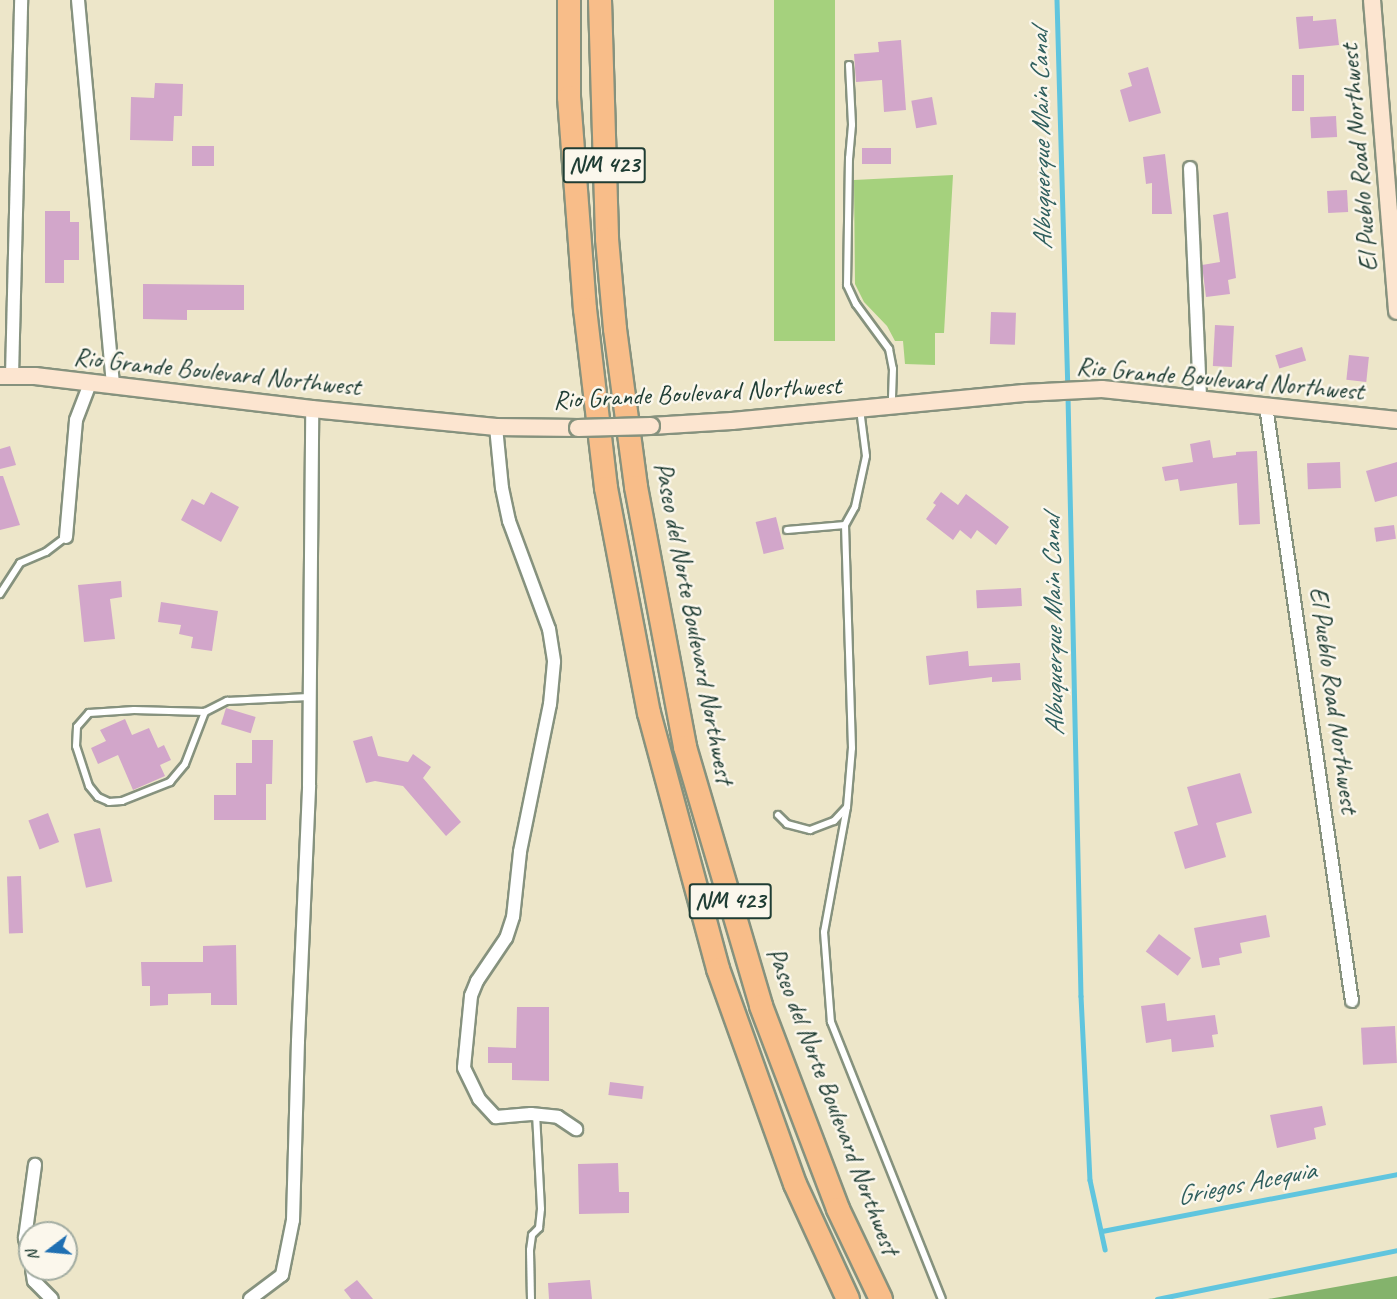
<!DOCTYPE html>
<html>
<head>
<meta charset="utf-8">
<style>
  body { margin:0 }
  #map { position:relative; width:1397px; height:1299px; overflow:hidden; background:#ede6c9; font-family:Caveat,sans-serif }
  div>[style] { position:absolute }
  .green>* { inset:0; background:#a5d17d; transform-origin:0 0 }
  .forest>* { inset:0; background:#84b36c }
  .stream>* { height:4.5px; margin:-2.25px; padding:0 2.25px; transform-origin:2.25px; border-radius:2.25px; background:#60c5de }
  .building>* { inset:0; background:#d2a6ca; transform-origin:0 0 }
  .roads { filter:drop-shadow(2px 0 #86927e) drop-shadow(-2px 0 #86927e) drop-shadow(0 2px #86927e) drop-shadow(0 -2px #86927e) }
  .lane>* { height:6px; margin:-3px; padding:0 3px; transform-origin:3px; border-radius:3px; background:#fff }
  .street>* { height:12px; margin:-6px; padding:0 6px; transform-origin:6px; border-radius:6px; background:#fff }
  .secondary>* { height:16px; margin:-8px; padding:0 8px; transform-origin:8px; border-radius:8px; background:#fce5d0 }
  .highway>* { height:22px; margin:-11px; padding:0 11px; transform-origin:11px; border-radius:11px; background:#f8bd89 }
  .bridges { filter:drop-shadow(2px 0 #86927e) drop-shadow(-2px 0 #86927e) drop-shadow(0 2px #86927e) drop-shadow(0 -2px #86927e) }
  .secondary-bridge>* { height:16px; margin:-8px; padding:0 8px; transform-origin:8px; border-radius:8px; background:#fce5d0 }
  span { translate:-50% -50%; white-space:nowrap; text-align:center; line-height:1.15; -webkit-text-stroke:5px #fbf7ec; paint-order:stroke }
  .shield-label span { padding:2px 4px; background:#fbf7ec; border:2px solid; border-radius:4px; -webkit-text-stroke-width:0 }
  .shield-label { font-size:24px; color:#1f3d34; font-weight:700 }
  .street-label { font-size:26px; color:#1f3d34 }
  .water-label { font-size:27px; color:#2f5f5e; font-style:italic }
  .north { position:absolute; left:18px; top:1221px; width:60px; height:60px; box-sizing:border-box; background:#fbf7ec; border:2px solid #a3ada2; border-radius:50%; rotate:254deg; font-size:16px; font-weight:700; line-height:24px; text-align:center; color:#1f3d34 }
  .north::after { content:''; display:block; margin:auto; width:21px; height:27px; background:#1f6fb2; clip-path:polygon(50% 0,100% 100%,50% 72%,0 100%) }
</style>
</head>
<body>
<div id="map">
  <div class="green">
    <i style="left:774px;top:0;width:61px;height:341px"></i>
    <i style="clip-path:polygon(953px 175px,944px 333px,935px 333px,935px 365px,905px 364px,903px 341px,895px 341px,887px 326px,864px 302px,855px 284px,854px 180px)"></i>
  </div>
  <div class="forest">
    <i style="clip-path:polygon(1397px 1276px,1397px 1299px,1268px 1299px)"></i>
  </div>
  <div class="stream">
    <i style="left:1057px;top:0;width:387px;rotate:88.4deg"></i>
    <i style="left:1068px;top:396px;width:600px;rotate:88.76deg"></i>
    <i style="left:1081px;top:996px;width:184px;rotate:87.2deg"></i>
    <i style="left:1090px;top:1180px;width:71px;rotate:77.7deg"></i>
    <i style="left:1102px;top:1231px;width:300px;rotate:-10.9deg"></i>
    <i style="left:1157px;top:1299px;width:245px;rotate:-11.5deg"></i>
  </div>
  <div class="building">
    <i style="clip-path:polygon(1313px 16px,1313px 21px,1336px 19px,1339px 45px,1299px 49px,1296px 17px)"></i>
    <i style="clip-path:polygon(901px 40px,906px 110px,884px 112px,882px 80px,856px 82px,854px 54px,879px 52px,878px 42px)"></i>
    <i style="clip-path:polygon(1148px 67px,1161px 113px,1129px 122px,1120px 90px,1132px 86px,1128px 73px)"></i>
    <i style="left:1292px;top:75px;width:12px;height:36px"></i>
    <i style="clip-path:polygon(155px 83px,183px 84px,182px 116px,174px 116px,173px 141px,130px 140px,131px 97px,154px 98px)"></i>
    <i style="left:932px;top:97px;width:28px;height:21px;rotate:80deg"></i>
    <i style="left:1336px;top:116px;width:21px;height:26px;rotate:87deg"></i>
    <i style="left:192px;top:146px;width:22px;height:20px"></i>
    <i style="left:862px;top:148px;width:29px;height:16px"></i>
    <i style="clip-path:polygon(1165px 154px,1172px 214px,1152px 214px,1152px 183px,1146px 184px,1143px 157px)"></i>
    <i style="left:1347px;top:190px;width:22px;height:20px;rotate:87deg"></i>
    <i style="clip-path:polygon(45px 211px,70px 211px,70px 222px,79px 222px,79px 260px,64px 260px,64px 283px,45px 283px)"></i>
    <i style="clip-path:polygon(1228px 212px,1236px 278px,1228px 280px,1230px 294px,1206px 297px,1202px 265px,1220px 262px,1213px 215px)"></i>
    <i style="clip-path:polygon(143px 284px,244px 285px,244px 310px,187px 310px,187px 320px,143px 319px)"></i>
    <i style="left:991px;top:312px;width:25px;height:32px;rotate:2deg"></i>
    <i style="left:1215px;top:325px;width:19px;height:41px;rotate:3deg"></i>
    <i style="left:1302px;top:347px;width:14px;height:28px;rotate:73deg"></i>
    <i style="left:1349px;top:355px;width:20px;height:25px;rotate:6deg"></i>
    <i style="clip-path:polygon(1210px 440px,1213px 458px,1236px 455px,1236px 452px,1257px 451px,1260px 524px,1239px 525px,1237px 483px,1180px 491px,1178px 479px,1165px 481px,1162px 467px,1193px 462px,1190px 444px)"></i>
    <i style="clip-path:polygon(10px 446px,16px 465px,0 469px,0 449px)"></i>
    <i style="left:1340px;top:462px;width:26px;height:33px;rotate:88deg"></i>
    <i style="clip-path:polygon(1397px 462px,1397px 496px,1375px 502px,1366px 471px)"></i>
    <i style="clip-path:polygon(0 476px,3px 476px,20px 525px,0 530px)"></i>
    <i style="clip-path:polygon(211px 492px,239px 507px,221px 542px,181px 520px,192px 499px,204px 505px)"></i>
    <i style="clip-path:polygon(941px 492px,958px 505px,966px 494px,1009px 527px,996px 545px,977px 530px,971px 539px,960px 530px,953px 540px,926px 519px,936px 505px,933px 503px)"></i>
    <i style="left:776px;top:517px;width:33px;height:21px;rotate:76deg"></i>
    <i style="left:1394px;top:525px;width:14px;height:20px;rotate:82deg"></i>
    <i style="clip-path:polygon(121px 581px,122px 597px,110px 599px,115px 639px,84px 642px,78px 585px)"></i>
    <i style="left:1021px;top:588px;width:18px;height:45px;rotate:87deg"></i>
    <i style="clip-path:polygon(161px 602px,218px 611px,212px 651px,191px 648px,193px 637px,179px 634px,181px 625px,158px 622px)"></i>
    <i style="clip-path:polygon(968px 651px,969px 666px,1020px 663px,1021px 680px,992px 682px,992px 677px,929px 685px,926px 656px)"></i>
    <i style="left:226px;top:708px;width:31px;height:17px;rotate:17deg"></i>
    <i style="clip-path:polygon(125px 719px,132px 735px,149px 728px,158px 748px,164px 745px,171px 760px,160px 765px,165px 776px,133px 790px,118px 755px,98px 764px,91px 748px,106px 741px,100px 730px)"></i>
    <i style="clip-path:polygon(372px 736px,378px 756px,408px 762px,413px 754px,431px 767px,423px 778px,461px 822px,446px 836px,403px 786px,375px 781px,366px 783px,353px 741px)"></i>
    <i style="clip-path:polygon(252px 740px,273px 740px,272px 784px,266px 784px,266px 820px,214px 820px,214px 795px,236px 795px,236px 763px,252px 763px)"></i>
    <i style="clip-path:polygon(1240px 773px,1252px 813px,1216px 823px,1226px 857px,1185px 869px,1174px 832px,1198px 825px,1187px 787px)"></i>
    <i style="left:48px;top:813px;width:31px;height:21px;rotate:69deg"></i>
    <i style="left:100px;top:828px;width:55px;height:27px;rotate:77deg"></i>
    <i style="left:21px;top:876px;width:57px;height:14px;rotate:88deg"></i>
    <i style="clip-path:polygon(1266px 915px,1270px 937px,1240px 943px,1242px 953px,1219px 958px,1220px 965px,1202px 968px,1194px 928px)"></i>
    <i style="left:1159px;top:934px;width:40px;height:22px;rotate:37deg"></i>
    <i style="clip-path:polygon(236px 945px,237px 1005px,211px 1005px,211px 993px,168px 994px,168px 1005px,150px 1006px,150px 986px,142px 986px,141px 962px,203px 962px,203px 946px)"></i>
    <i style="clip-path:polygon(1165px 1003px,1167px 1021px,1215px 1015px,1218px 1034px,1212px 1035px,1214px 1047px,1172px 1052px,1171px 1039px,1146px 1043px,1141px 1006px)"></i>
    <i style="clip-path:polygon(517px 1007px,549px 1007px,549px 1081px,512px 1080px,512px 1063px,488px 1063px,488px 1047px,516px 1048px)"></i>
    <i style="left:1395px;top:1026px;width:37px;height:34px;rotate:87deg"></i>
    <i style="left:610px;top:1082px;width:34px;height:13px;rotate:7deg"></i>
    <i style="clip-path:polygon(1322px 1106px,1326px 1125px,1314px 1128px,1316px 1139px,1277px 1148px,1270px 1115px)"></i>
    <i style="clip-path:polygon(618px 1163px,619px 1192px,629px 1192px,629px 1213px,579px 1214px,578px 1164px)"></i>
    <i style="clip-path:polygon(357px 1280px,373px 1299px,351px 1299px,344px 1290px)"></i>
    <i style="clip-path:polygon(590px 1280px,592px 1299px,549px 1299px,548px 1283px)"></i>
  </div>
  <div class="roads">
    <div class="lane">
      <i style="left:849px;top:65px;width:60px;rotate:87.1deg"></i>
      <i style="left:852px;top:125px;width:33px;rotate:95deg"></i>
      <i style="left:849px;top:158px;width:127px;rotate:90.9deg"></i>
      <i style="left:847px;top:285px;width:21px;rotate:65deg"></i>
      <i style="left:856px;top:304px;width:56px;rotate:53.7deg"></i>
      <i style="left:889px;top:349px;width:20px;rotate:79deg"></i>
      <i style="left:893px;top:369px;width:35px;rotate:92deg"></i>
      <i style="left:787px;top:530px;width:58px;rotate:-4.9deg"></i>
      <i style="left:0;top:594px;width:37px;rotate:-57deg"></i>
      <i style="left:20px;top:563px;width:28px;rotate:-23deg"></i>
      <i style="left:46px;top:552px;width:25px;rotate:-37deg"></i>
      <i style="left:205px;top:712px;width:71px;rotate:-178.4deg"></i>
      <i style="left:134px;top:710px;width:45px;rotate:176.2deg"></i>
      <i style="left:89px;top:713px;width:18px;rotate:131deg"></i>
      <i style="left:77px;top:727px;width:19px;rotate:93deg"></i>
      <i style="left:76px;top:746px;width:42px;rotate:72deg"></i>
      <i style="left:89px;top:786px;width:14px;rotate:51deg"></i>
      <i style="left:98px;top:797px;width:12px;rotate:24deg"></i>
      <i style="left:109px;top:802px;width:13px;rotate:-4deg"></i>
      <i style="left:122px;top:801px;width:52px;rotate:-21.6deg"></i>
      <i style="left:170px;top:782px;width:23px;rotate:-50deg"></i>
      <i style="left:185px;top:764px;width:56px;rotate:-69deg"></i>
      <i style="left:205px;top:712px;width:25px;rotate:-27deg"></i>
      <i style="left:227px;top:701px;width:82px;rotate:-2.8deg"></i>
      <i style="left:847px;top:807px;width:127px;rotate:100.4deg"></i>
      <i style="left:824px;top:932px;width:90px;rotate:85.6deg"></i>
      <i style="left:831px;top:1022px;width:298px;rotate:68.2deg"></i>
      <i style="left:778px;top:815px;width:13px;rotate:45deg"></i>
      <i style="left:787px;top:824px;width:24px;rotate:15deg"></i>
      <i style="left:810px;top:830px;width:26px;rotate:-21deg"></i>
      <i style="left:834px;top:821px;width:19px;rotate:-47deg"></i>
      <i style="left:847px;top:807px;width:59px;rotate:-85.2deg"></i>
      <i style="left:852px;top:748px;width:223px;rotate:-91.8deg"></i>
      <i style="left:845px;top:525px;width:21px;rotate:-61deg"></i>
      <i style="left:855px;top:507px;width:52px;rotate:-77.8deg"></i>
      <i style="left:866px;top:456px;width:47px;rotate:-97.3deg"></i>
      <i style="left:531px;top:1299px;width:49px;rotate:-91.2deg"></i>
      <i style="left:530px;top:1250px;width:15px;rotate:-82deg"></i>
      <i style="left:532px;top:1235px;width:10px;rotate:-45deg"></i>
      <i style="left:539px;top:1228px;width:19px;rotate:-84deg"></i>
      <i style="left:541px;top:1209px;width:95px;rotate:-93deg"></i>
    </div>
    <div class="street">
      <i style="left:78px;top:0;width:388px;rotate:84.8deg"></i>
      <i style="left:1190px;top:168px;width:231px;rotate:87.5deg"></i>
      <i style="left:12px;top:376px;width:376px;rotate:-88.6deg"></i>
      <i style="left:1266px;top:406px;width:601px;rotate:81.78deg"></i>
      <i style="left:496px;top:427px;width:61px;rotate:84.4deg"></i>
      <i style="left:502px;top:488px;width:34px;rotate:78deg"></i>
      <i style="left:509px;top:521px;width:115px;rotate:69.7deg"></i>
      <i style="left:549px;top:629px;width:33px;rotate:81deg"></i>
      <i style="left:554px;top:662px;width:42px;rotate:95.4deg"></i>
      <i style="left:550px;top:704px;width:151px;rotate:101.5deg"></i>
      <i style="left:520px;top:852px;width:65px;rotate:96.1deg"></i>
      <i style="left:513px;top:917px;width:22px;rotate:108deg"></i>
      <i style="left:506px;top:938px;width:52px;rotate:124deg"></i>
      <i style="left:477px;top:981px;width:16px;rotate:112deg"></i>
      <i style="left:471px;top:996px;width:72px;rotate:95.6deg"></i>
      <i style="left:464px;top:1068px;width:34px;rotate:64deg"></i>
      <i style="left:479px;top:1099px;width:25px;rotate:47deg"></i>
      <i style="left:496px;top:1117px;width:35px;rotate:-5deg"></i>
      <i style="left:531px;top:1114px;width:27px;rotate:6deg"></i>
      <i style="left:558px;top:1117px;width:22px;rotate:34deg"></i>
      <i style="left:66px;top:537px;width:117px;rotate:-85.1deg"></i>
      <i style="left:76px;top:420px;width:40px;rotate:-69deg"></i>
      <i style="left:30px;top:1260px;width:23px;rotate:-103deg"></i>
      <i style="left:25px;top:1238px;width:74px;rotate:-82.2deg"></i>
      <i style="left:32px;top:1269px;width:12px;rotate:81deg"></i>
      <i style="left:34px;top:1281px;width:25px;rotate:45deg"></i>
      <i style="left:250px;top:1299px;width:40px;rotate:-37deg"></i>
      <i style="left:282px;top:1275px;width:56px;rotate:-78.7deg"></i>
      <i style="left:293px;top:1220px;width:179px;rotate:-88.4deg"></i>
      <i style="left:298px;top:1041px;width:256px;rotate:-87.5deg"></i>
      <i style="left:309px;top:785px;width:376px;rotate:-89.5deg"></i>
    </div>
    <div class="secondary">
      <i style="left:1372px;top:0;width:312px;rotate:85.4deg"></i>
      <i style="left:0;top:376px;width:35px"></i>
      <i style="left:35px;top:376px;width:279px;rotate:6.8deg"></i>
      <i style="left:312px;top:409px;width:185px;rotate:5.6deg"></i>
      <i style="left:496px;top:427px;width:82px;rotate:0.7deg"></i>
      <i style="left:651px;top:426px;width:81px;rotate:-3.5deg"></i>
      <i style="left:732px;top:421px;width:293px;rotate:-5.5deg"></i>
      <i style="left:1024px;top:393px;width:78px;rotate:-2.9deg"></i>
      <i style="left:1102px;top:389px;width:297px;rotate:6deg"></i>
    </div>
    <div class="highway">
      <i style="left:569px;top:0;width:97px;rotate:90deg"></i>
      <i style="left:569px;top:97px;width:213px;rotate:85.7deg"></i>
      <i style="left:585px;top:309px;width:180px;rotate:83.3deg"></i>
      <i style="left:606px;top:488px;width:229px;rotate:79.2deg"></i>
      <i style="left:649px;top:713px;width:265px;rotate:74.9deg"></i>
      <i style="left:718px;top:969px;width:228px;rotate:70.3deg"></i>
      <i style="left:795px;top:1184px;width:127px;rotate:65.3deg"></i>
      <i style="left:600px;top:0;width:239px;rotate:88.3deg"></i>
      <i style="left:607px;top:239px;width:90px;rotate:84.9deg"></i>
      <i style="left:615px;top:329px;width:159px;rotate:82.4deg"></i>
      <i style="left:636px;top:487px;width:265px;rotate:79.3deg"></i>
      <i style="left:685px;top:747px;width:270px;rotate:73.6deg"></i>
      <i style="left:761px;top:1006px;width:217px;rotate:69.2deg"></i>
      <i style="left:838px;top:1209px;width:100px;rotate:64.5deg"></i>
    </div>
  </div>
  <div class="bridges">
    <div class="secondary-bridge">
      <i style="left:578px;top:428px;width:73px;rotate:-1.6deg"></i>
    </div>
  </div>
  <div class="shield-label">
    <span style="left:604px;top:165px">NM 423</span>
    <span style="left:730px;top:901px">NM 423</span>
  </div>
  <div class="street-label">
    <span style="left:1359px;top:158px;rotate:-95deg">El Pueblo Road Northwest</span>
    <span style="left:217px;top:372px;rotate:6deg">Rio Grande Boulevard Northwest</span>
    <span style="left:1220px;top:379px;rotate:5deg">Rio Grande Boulevard Northwest</span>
    <span style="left:697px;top:393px;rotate:-3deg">Rio Grande Boulevard Northwest</span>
    <span style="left:694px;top:623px;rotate:79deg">Paseo del Norte Boulevard Northwest</span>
    <span style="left:1334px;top:700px;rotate:82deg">El Pueblo Road Northwest</span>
    <span style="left:833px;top:1101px;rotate:69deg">Paseo del Norte Boulevard Northwest</span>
  </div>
  <div class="water-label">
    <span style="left:1041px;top:140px;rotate:-91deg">Albuquerque Main Canal</span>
    <span style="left:1053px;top:626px;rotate:-91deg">Albuquerque Main Canal</span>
    <span style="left:1246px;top:1183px;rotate:-11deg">Griegos Acequia</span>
  </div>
  <div class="north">N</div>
</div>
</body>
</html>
